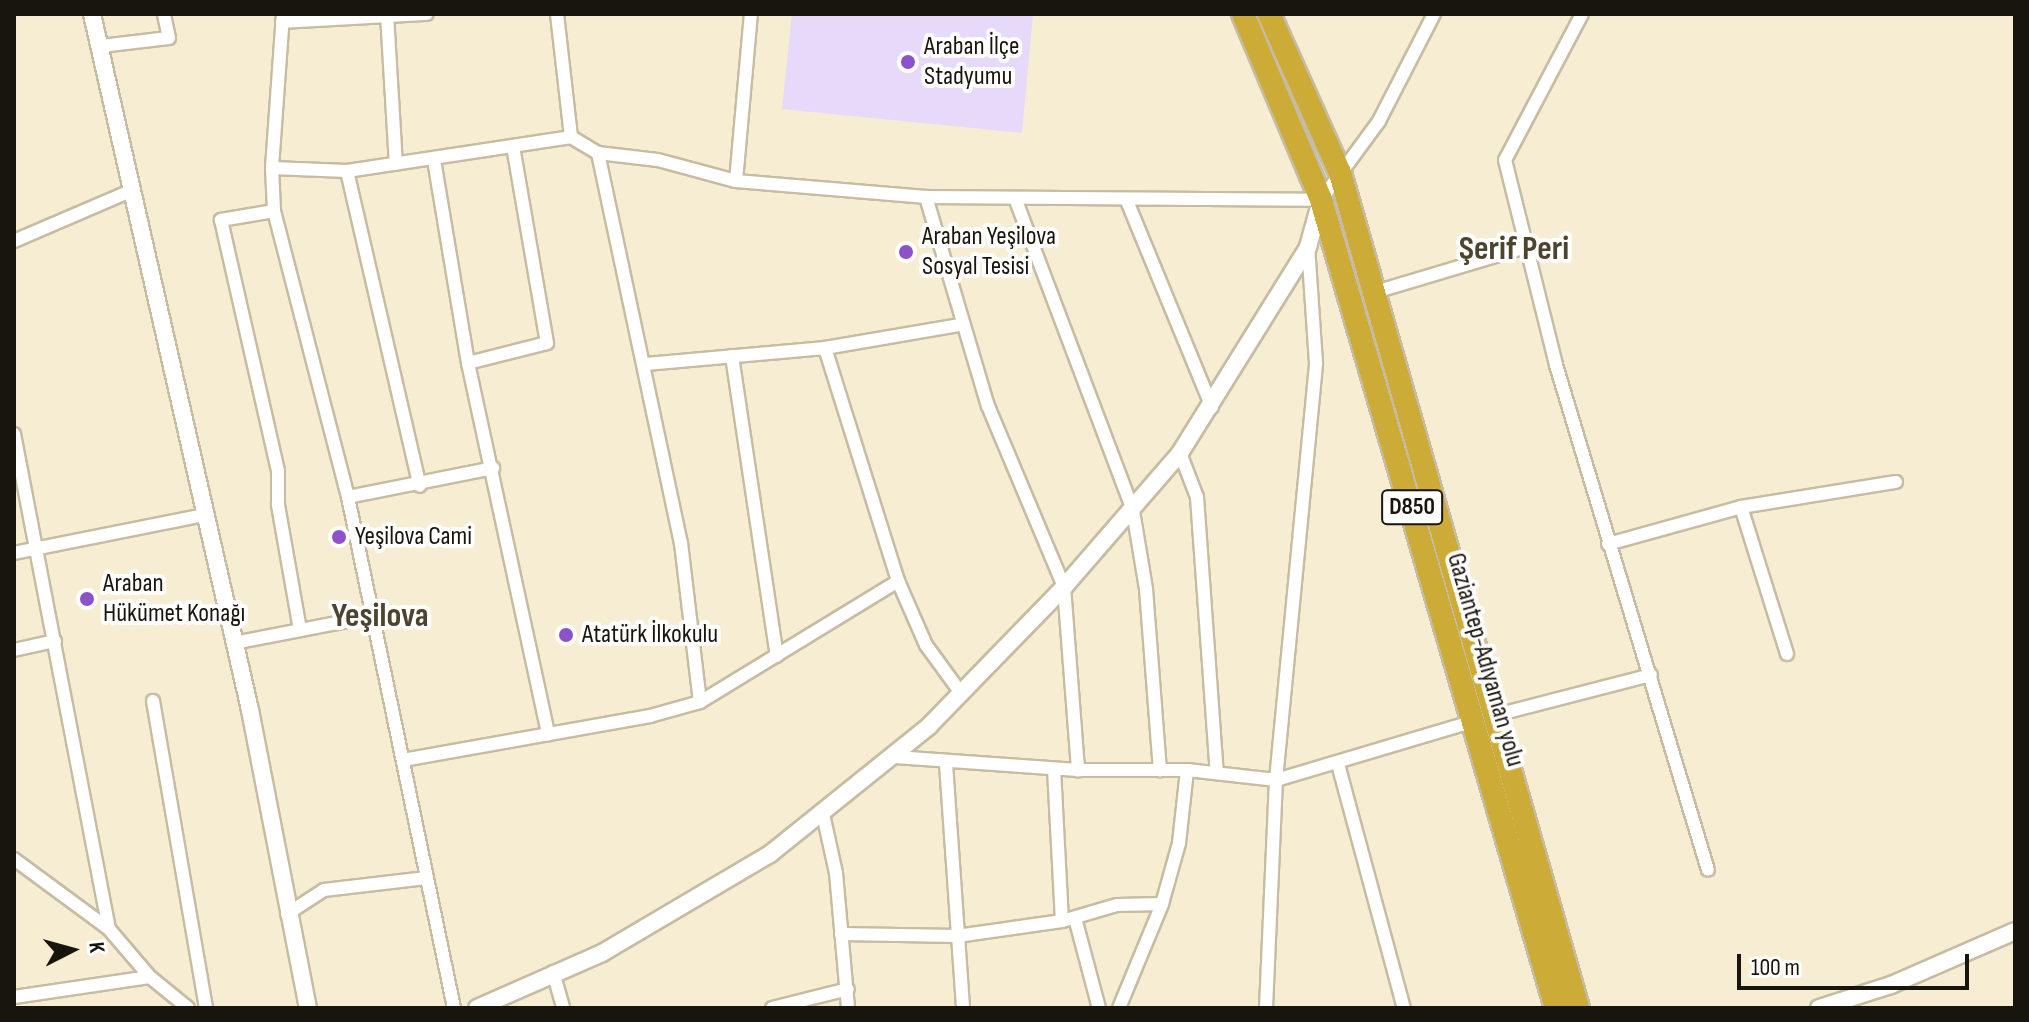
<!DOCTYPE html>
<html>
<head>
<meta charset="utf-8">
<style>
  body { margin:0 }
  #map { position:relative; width:2029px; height:1022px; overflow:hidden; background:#f7edd3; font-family:"Sofia Sans Condensed",sans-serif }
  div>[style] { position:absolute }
  .green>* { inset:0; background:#e6d9f9 }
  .roads { filter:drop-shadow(2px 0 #c5bca3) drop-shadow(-2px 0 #c5bca3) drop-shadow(0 2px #c5bca3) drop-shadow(0 -2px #c5bca3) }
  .minor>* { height:12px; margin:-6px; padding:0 6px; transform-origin:6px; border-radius:6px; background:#fff }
  .tertiary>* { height:16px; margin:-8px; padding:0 8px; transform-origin:8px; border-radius:8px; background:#fff }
  .trunk>* { height:22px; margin:-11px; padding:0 11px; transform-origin:11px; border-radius:11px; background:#ccab36 }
  .dots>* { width:22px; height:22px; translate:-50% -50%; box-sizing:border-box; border:4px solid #fff; border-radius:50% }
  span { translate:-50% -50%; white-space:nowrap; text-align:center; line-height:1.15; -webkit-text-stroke:8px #fff; paint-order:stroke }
  .shield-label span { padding:2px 6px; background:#fff; border:2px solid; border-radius:6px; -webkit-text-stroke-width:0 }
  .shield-label { font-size:24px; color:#18150c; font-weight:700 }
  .poi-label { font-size:26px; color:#18150c }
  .left { translate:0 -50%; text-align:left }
  .street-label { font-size:26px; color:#18150c }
  .district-label { font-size:34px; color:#4c442e; font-weight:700 }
  .frame { position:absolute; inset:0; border:16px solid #18150c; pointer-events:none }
  .north { position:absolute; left:32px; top:910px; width:80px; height:80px; -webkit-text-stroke:6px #fff; paint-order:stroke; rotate:84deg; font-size:22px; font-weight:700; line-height:32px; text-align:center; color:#18150c }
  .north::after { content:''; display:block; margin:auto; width:28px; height:36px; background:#18150c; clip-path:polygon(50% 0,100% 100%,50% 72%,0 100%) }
  .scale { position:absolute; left:1737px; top:954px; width:232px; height:36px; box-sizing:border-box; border:4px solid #18150c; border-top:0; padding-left:10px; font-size:24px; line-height:28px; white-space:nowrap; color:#18150c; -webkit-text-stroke:6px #fff; paint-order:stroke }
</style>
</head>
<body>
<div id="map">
  <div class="green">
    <i style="clip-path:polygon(792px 14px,1033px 14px,1022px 133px,782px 109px)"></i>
  </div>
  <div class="roads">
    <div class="minor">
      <i style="left:283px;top:14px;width:154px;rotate:94.1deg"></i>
      <i style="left:272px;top:168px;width:43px;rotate:87.3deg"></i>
      <i style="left:274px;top:211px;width:295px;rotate:75.5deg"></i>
      <i style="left:348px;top:497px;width:522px;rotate:78.28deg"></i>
      <i style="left:387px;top:14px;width:150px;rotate:86.6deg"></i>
      <i style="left:557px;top:14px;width:124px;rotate:83.5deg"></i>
      <i style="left:1582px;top:14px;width:165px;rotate:117.8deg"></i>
      <i style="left:1505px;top:160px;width:211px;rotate:76deg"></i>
      <i style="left:1556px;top:365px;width:527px;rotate:73.25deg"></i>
      <i style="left:282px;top:22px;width:145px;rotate:-3.2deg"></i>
      <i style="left:101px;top:46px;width:68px;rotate:-6.7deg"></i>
      <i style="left:169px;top:38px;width:25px;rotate:-102deg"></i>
      <i style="left:598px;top:153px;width:399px;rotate:78deg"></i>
      <i style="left:681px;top:543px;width:160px;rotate:83.2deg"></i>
      <i style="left:434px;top:160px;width:206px;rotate:80.5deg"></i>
      <i style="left:468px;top:363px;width:380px;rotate:77.8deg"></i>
      <i style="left:272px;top:168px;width:75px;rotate:2.3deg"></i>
      <i style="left:347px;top:171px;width:227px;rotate:-8.6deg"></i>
      <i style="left:571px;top:137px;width:31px;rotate:31deg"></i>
      <i style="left:598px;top:153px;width:60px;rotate:6.7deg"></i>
      <i style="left:658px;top:160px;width:81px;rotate:15.1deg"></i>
      <i style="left:736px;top:181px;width:191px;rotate:4.8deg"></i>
      <i style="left:926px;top:197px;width:395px;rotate:0.4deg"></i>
      <i style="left:1321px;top:200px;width:98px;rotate:-53.7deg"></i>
      <i style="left:1379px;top:121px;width:120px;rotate:-62.8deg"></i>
      <i style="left:347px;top:171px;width:323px;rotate:77deg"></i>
      <i style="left:736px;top:181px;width:168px;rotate:-84.9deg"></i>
      <i style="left:926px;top:197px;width:218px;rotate:73.5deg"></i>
      <i style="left:988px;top:406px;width:196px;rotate:67.2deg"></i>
      <i style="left:1064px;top:587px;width:184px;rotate:85.6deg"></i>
      <i style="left:1015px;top:198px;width:335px;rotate:69.3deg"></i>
      <i style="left:1133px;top:511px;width:79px;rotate:80.5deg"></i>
      <i style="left:1146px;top:589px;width:182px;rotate:85.6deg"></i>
      <i style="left:1127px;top:201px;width:223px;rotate:67.6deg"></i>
      <i style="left:274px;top:211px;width:54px;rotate:170.4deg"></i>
      <i style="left:221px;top:220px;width:257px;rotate:77.2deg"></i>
      <i style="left:278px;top:471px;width:34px;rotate:90deg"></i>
      <i style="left:278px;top:505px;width:127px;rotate:80deg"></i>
      <i style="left:14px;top:241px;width:129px;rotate:-23.2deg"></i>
      <i style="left:1375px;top:292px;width:154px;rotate:-16.6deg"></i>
      <i style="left:825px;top:348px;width:244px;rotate:72.6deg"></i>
      <i style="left:898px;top:581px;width:70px;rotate:66.4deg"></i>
      <i style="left:926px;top:645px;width:59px;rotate:53.9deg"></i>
      <i style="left:732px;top:356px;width:303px;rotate:81.5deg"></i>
      <i style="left:468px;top:363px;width:81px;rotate:-14.2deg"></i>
      <i style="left:547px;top:343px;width:199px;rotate:-99.8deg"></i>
      <i style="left:646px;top:364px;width:180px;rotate:-5.1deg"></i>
      <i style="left:825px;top:348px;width:137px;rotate:-9.7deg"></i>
      <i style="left:14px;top:434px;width:504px;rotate:79.14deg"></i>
      <i style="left:1180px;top:453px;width:47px;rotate:68.9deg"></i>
      <i style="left:1197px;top:497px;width:277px;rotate:85.9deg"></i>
      <i style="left:348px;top:497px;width:148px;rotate:-11.3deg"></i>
      <i style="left:1741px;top:507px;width:157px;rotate:-9.2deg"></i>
      <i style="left:1608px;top:544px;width:138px;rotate:-15.5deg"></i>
      <i style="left:1741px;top:507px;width:154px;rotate:72.6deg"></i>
      <i style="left:14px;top:553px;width:195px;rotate:-11.3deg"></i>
      <i style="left:234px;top:643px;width:142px;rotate:-11deg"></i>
      <i style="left:14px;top:650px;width:42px;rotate:-12.4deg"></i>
      <i style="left:153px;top:701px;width:312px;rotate:80.2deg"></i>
      <i style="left:1496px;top:715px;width:160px;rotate:-14.5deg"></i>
      <i style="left:895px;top:757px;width:183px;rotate:4.1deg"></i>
      <i style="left:1078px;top:770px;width:109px"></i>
      <i style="left:1187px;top:770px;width:90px;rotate:6.4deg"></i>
      <i style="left:1276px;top:780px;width:207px;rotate:-16.6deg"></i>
      <i style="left:403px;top:760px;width:251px;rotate:-10.1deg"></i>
      <i style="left:650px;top:716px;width:52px;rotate:-15.6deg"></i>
      <i style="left:700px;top:702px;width:232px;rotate:-31.4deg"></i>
      <i style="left:946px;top:764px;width:245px;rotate:86deg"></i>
      <i style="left:1338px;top:764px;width:253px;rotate:74.9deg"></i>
      <i style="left:1054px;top:769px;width:152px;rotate:87deg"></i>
      <i style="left:823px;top:814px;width:60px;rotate:77.6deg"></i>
      <i style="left:836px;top:873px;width:136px;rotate:84.9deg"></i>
      <i style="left:14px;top:859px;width:118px;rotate:36.4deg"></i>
      <i style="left:109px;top:929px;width:63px;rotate:49.5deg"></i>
      <i style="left:150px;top:977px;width:49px;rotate:39.2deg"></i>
      <i style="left:287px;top:914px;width:44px;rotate:-33deg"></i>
      <i style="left:324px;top:890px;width:103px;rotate:-6.7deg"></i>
      <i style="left:1075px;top:918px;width:93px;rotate:75.1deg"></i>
      <i style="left:841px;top:934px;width:116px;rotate:1deg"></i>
      <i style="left:957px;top:936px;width:106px;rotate:-8.1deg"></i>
      <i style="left:1062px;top:921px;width:57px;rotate:-16.2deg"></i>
      <i style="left:1117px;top:905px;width:45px;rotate:-1.3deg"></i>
      <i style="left:553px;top:972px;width:37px;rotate:74deg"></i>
      <i style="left:14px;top:997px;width:137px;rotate:-8.4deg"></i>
      <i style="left:772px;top:1008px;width:78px;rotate:-14deg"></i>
      <i style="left:1119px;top:1008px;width:113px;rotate:-67.5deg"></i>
      <i style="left:1162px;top:904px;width:63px;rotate:-74.4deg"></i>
      <i style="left:1179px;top:843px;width:73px;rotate:-83.7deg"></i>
      <i style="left:1266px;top:1008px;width:228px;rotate:-87.5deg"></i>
      <i style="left:1276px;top:780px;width:419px;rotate:-84.5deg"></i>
      <i style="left:1316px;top:363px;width:116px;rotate:-93.9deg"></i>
    </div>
    <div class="tertiary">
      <i style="left:92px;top:14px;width:714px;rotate:77.21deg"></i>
      <i style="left:250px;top:710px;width:304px;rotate:79deg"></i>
      <i style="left:477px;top:1008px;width:137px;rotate:-23.7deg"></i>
      <i style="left:602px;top:953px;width:195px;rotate:-30.5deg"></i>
      <i style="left:770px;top:854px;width:204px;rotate:-38.8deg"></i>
      <i style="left:929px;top:726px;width:194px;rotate:-45.8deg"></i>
      <i style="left:1064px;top:587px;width:177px;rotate:-49.1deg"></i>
      <i style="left:1180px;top:453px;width:243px;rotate:-58.1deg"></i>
      <i style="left:1308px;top:247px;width:49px;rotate:-74.5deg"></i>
      <i style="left:1819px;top:1008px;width:76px;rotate:-17.7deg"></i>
      <i style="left:1891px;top:985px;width:135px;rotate:-23.5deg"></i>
    </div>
    <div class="trunk">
      <i style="left:1243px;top:14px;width:202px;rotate:67.2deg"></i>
      <i style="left:1321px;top:200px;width:841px;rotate:73.78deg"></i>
      <i style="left:1269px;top:14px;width:174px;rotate:65.9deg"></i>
      <i style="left:1340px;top:173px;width:868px;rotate:74.09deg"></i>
    </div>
  </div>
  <div class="dots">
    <i style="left:908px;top:62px;background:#8c52c9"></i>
    <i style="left:906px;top:252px;background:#8c52c9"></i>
    <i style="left:339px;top:537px;background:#8c52c9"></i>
    <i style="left:87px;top:599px;background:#8c52c9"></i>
    <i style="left:566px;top:635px;background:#8c52c9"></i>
  </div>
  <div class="shield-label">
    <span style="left:1412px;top:507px">D850</span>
  </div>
  <div class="poi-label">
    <span class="left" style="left:924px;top:62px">Araban İlçe<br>Stadyumu</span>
    <span class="left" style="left:922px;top:252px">Araban Yeşilova<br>Sosyal Tesisi</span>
    <span class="left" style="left:355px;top:537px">Yeşilova Cami</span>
    <span class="left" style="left:103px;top:599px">Araban<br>Hükümet Konağı</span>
    <span class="left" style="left:582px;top:635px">Atatürk İlkokulu</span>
  </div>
  <div class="street-label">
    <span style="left:1485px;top:660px;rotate:74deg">Gaziantep-Adıyaman yolu</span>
  </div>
  <div class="district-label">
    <span style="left:1514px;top:249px">Şerif Peri</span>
    <span style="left:380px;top:616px">Yeşilova</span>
  </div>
  <div class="frame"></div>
  <div class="north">K</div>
  <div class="scale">100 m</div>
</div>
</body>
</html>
